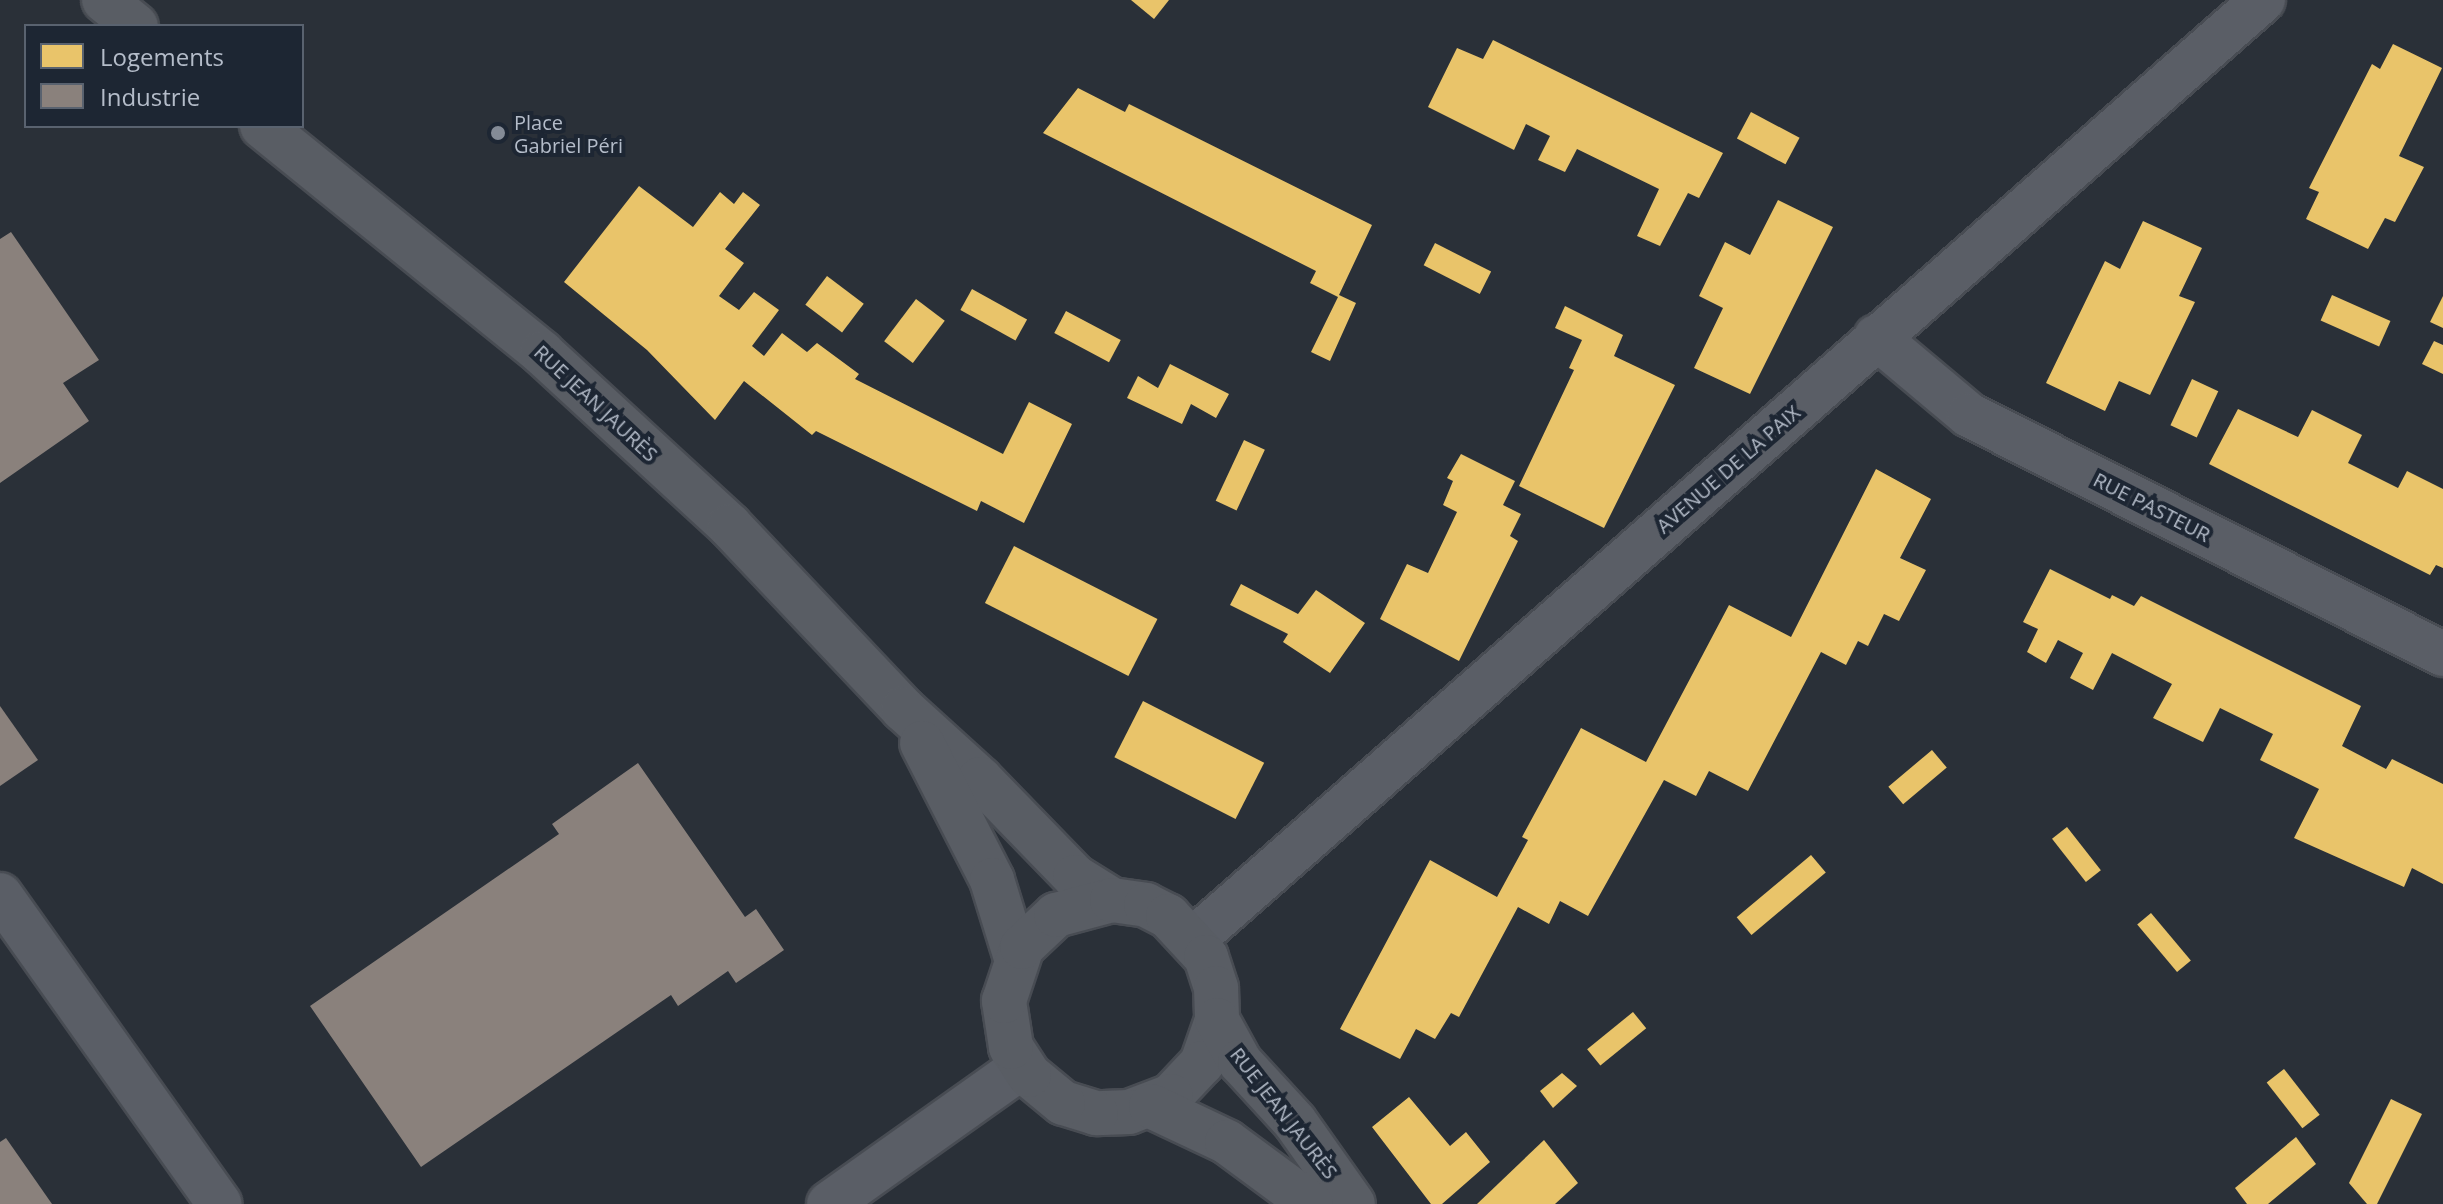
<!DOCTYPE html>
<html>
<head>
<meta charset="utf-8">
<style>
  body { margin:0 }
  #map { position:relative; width:2443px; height:1204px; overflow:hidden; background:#2a3038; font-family:"Open Sans",sans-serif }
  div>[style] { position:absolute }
  .homes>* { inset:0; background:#e9c46a; transform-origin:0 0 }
  .industry>* { inset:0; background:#8a817c }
  .roads { filter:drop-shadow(2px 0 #484c53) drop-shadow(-2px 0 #484c53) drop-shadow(0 2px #484c53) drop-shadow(0 -2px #484c53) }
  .minor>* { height:44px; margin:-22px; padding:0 22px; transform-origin:22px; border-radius:22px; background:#5a5e66 }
  .secondary>* { height:44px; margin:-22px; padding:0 22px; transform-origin:22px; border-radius:22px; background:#595d64 }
  .dots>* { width:22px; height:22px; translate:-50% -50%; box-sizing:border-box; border:4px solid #1d2633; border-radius:50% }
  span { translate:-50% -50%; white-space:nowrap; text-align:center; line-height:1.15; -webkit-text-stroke:8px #1d2633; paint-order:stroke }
  .poi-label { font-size:20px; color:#b4bcc9 }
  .left { translate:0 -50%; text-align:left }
  .street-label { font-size:20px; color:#b4bcc9 }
  .legend { position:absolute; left:24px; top:24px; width:280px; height:104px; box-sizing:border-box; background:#1d2633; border:2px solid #59626f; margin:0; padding:10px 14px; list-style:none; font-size:24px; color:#b4bcc9 }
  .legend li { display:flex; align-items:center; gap:16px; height:40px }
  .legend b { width:40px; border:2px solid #59626f }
</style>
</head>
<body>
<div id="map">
  <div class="homes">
    <i style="clip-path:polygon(1131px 0,1169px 0,1154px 19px)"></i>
    <i style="clip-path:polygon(1493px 40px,1723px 153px,1699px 198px,1688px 193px,1660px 246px,1637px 236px,1659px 189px,1577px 149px,1565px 172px,1538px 160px,1550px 136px,1526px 124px,1514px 150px,1428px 107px,1457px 48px,1483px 59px)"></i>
    <i style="clip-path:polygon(2393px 44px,2442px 68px,2399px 156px,2424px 167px,2395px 222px,2385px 218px,2368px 249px,2306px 219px,2319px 192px,2309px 188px,2372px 64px,2380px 69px)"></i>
    <i style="clip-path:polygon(1078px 88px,1125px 112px,1129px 104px,1372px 225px,1339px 295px,1356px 303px,1330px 361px,1311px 352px,1338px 297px,1310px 283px,1316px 271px,1043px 133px)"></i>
    <i style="left:1751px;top:112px;width:55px;height:30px;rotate:28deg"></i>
    <i style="clip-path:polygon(639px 186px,693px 227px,720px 192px,734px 204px,743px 192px,760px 205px,725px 249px,744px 263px,719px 296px,739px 310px,754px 292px,779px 310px,752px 346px,764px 356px,782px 333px,807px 352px,817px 343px,859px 374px,855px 379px,1003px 454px,1029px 402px,1072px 424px,1024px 523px,981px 501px,977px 511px,816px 431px,812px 435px,744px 381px,715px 420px,647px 350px,564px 282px)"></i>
    <i style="clip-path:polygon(1778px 200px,1833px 227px,1750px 394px,1694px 368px,1723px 308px,1699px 296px,1725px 242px,1750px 255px)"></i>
    <i style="clip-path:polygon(2143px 221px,2202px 248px,2179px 296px,2195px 302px,2150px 395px,2119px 381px,2105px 411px,2046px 383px,2105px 261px,2120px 269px)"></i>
    <i style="left:1435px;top:243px;width:63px;height:25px;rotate:27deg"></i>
    <i style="left:827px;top:276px;width:46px;height:36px;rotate:37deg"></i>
    <i style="left:972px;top:289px;width:63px;height:24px;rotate:29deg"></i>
    <i style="left:2332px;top:295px;width:64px;height:28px;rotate:24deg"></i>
    <i style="clip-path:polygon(2443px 296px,2443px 328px,2430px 322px)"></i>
    <i style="left:916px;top:299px;width:36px;height:53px;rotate:37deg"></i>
    <i style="clip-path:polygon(1565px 306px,1623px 335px,1614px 356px,1675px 385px,1604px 528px,1519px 486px,1574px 370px,1569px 368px,1582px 340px,1555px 328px)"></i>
    <i style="left:1066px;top:311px;width:62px;height:25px;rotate:28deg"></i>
    <i style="clip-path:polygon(2434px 341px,2443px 345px,2443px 374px,2422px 364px)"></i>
    <i style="clip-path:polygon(1170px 364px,1229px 394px,1216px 418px,1191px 404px,1182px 424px,1127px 398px,1138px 376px,1158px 388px)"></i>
    <i style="left:2192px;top:379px;width:29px;height:51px;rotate:25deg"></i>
    <i style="clip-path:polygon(2238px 409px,2298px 437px,2312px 410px,2362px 435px,2348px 463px,2398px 488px,2407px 471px,2443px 489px,2443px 568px,2436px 565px,2430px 575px,2209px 464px)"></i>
    <i style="left:1244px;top:440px;width:23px;height:67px;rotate:25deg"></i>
    <i style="clip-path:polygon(1461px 454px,1515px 481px,1503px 505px,1521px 514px,1510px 536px,1518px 541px,1459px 661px,1380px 619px,1407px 564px,1428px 573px,1457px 512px,1443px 505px,1453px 481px,1447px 478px)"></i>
    <i style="clip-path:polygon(1876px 469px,1931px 499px,1900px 558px,1926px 570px,1899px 621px,1884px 614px,1868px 646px,1858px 641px,1846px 665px,1821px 652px,1748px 791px,1709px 771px,1696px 796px,1664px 780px,1588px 916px,1560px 901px,1549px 924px,1518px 907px,1459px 1017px,1451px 1013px,1435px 1039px,1416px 1029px,1400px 1059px,1340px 1029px,1430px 860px,1497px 897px,1528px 840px,1522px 837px,1581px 728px,1646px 762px,1729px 605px,1791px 637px)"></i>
    <i style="left:1014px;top:546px;width:161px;height:64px;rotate:27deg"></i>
    <i style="clip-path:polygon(2050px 569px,2110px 599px,2112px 595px,2134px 606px,2141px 596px,2361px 706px,2342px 746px,2386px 769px,2392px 759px,2443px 784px,2443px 884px,2412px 868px,2404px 887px,2294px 838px,2319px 789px,2260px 760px,2273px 734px,2220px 708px,2203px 742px,2153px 718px,2172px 684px,2112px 653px,2093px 690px,2070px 678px,2083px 653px,2058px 640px,2046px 663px,2027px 652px,2038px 629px,2023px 622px)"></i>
    <i style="clip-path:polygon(1241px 584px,1298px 614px,1316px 590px,1365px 623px,1330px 673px,1283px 642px,1288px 634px,1230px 605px)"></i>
    <i style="left:1143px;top:701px;width:136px;height:63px;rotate:27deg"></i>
    <i style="left:1932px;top:750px;width:23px;height:57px;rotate:50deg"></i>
    <i style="left:2067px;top:827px;width:55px;height:19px;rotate:52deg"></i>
    <i style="left:1811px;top:855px;width:23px;height:97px;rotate:50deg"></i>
    <i style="left:2151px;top:913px;width:62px;height:18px;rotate:50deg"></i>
    <i style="left:1633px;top:1012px;width:21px;height:59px;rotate:51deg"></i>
    <i style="left:2284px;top:1069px;width:58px;height:22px;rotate:52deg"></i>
    <i style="clip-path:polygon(1562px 1073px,1577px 1086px,1553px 1108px,1540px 1091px)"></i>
    <i style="clip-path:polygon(1409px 1097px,1450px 1146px,1466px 1132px,1490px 1162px,1442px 1204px,1431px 1204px,1372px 1127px)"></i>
    <i style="clip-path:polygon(2391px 1099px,2422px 1114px,2377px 1204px,2367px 1204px,2349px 1183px)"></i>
    <i style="clip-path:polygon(2296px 1137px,2316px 1164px,2268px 1204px,2247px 1204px,2235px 1188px)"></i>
    <i style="clip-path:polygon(1544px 1140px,1578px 1183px,1555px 1204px,1477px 1204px)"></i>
  </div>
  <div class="industry">
    <i style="clip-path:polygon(11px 232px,99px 360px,63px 383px,89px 421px,0 483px,0 239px)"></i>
    <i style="clip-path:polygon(0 706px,38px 760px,0 786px)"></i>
    <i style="clip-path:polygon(638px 763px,745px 917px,756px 909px,784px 950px,736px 983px,728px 971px,678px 1006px,671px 995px,421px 1167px,310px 1006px,559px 834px,552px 824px)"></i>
    <i style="clip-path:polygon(6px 1138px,52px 1204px,0 1204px,0 1142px)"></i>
  </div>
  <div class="roads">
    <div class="minor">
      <i style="left:1876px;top:337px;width:121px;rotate:40deg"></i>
      <i style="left:1969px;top:415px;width:531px;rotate:26.76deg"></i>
      <i style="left:0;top:895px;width:379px;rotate:54.6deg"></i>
      <i style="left:1194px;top:939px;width:1423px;rotate:-41.3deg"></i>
      <i style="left:829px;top:1204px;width:237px;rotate:-35.4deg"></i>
    </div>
    <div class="secondary">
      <i style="left:104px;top:0;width:41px;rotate:39.1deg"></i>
      <i style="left:262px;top:126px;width:360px;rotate:39deg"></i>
      <i style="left:542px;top:353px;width:255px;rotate:42.6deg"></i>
      <i style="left:730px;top:526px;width:252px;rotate:46.6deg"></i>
      <i style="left:903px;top:709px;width:104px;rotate:42.3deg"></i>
      <i style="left:980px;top:779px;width:136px;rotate:45.9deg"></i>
      <i style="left:1075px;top:877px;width:44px;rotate:31.9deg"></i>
      <i style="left:922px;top:743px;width:154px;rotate:62.9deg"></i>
      <i style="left:992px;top:880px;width:82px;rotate:72.9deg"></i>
      <i style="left:1217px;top:1020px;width:46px;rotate:109.2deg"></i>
      <i style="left:1202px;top:1063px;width:45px;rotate:133.2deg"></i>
      <i style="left:1171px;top:1096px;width:45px;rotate:159.1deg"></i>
      <i style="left:1129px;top:1112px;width:33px;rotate:178deg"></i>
      <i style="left:1096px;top:1113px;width:34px;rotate:-163deg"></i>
      <i style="left:1063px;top:1103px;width:44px;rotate:-140.5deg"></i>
      <i style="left:1029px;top:1075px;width:33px;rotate:-123deg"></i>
      <i style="left:1011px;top:1047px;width:47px;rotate:-98.7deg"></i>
      <i style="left:1004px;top:1001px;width:57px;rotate:-71.6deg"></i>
      <i style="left:1022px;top:947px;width:47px;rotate:-43.3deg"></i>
      <i style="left:1056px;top:915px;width:58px;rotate:-15deg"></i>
      <i style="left:1112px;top:900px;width:34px;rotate:8deg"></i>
      <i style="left:1146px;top:905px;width:25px;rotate:27deg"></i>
      <i style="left:1168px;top:916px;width:56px;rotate:47.2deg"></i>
      <i style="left:1206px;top:957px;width:33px;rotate:72deg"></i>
      <i style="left:1216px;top:988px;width:32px;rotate:88deg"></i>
      <i style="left:1217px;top:1020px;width:48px;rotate:61.3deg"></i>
      <i style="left:1240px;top:1062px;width:81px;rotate:47.5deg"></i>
      <i style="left:1295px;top:1122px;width:100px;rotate:54.7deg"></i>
      <i style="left:1151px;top:1106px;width:84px;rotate:25.3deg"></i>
      <i style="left:1227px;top:1142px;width:104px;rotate:36.4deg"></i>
    </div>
  </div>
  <div class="dots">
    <i style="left:498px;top:133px;background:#848b96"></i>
  </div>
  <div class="poi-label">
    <span class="left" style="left:514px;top:134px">Place<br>Gabriel Péri</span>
  </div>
  <div class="street-label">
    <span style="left:596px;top:403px;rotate:43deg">RUE JEAN JAURÈS</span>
    <span style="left:1728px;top:469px;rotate:-41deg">AVENUE DE LA PAIX</span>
    <span style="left:2152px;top:507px;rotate:27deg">RUE PASTEUR</span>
    <span style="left:1284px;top:1113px;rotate:52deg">RUE JEAN JAURÈS</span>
  </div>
  <ul class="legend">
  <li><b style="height:22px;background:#e9c46a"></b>Logements</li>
  <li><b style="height:22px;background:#8a817c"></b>Industrie</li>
  </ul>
</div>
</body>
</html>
